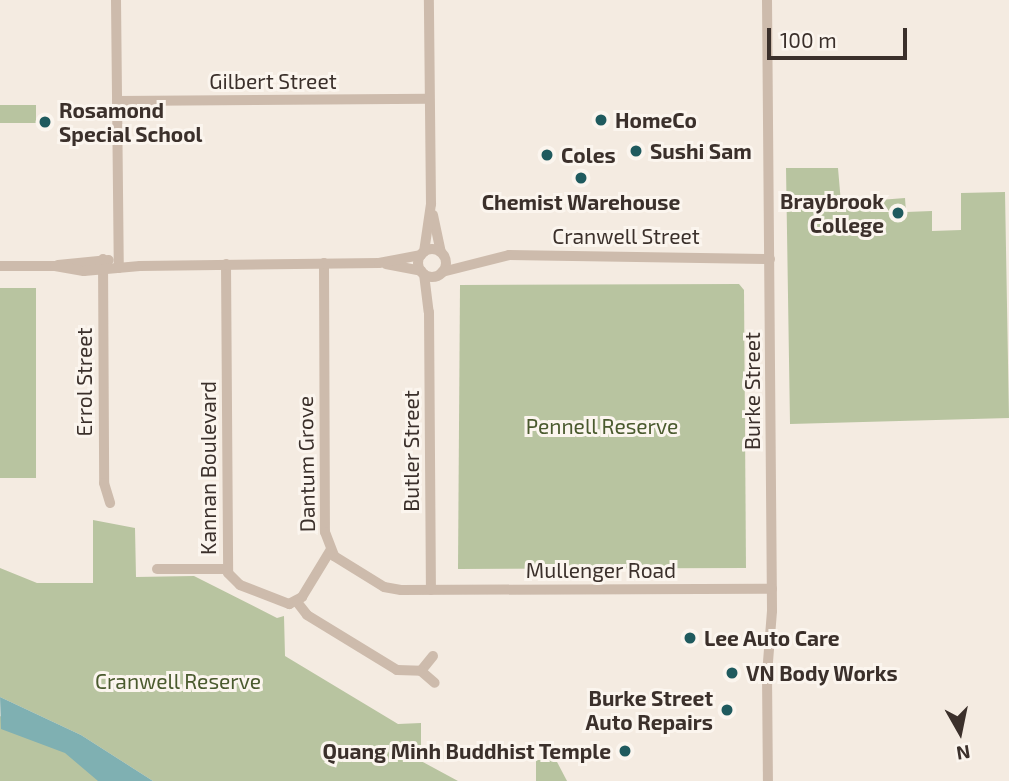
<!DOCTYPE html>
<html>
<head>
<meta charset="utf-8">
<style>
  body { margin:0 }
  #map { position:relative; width:1009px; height:781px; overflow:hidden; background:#f4ebe1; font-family:"Exo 2",sans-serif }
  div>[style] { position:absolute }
  .green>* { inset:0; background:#b8c4a0; transform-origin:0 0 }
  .water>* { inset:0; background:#7fb0b2 }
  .minor>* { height:10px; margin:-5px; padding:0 5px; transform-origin:5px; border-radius:5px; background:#cdbbac }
  .minor>.ring { margin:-5px; padding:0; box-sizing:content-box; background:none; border:10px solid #cdbbac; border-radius:50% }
  .dots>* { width:19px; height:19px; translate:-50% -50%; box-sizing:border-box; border:4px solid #fbf5ee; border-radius:50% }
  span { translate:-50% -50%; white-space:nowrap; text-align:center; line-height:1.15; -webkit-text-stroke:6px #fbf5ee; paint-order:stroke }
  .street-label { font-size:21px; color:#3b302b }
  .poi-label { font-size:21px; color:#3b302b; font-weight:700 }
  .left { translate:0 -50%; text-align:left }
  .right { translate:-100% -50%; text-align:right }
  .park-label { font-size:21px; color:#4a5a2e }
  .north { position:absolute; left:925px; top:697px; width:70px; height:70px; -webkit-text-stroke:5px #fbf5ee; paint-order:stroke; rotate:171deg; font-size:19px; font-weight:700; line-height:28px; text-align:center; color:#3b302b }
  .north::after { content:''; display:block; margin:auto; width:24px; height:32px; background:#3b302b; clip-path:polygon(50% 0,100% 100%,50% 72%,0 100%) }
  .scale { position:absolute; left:767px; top:28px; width:140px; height:32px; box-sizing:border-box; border:4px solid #3b302b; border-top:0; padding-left:9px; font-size:21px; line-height:24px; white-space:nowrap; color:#3b302b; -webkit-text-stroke:5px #fbf5ee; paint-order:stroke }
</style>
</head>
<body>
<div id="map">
  <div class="green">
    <i style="left:36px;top:105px;width:18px;height:36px;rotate:90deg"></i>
    <i style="clip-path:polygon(786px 168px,838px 168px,841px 203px,905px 198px,906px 212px,932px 211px,932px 231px,961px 230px,961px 193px,1005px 192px,1009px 418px,790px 424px)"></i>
    <i style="clip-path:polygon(739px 284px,744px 290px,746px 568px,458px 569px,460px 285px)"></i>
    <i style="left:0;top:288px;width:36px;height:190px"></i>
    <i style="clip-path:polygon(93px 520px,135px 528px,136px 577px,194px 576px,277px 618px,284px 616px,285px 656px,398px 724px,421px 723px,421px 761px,458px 781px,153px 781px,81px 735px,0 697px,0 568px,37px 583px,93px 583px)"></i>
    <i style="clip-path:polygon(0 716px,118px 781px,0 781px)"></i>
    <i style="clip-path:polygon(536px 760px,556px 760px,567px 781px,536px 781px)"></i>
  </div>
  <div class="water">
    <i style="clip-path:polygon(0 697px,81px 735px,153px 781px,98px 781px,65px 753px,1px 729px)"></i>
  </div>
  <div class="minor">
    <i style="left:116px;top:0;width:268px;rotate:89.4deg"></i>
    <i style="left:767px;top:0;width:611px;rotate:89.53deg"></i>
    <i style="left:772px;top:611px;width:63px;rotate:94.5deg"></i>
    <i style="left:767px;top:674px;width:107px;rotate:89.5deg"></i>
    <i style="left:117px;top:101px;width:312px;rotate:-0.4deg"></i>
    <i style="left:433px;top:215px;width:38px;rotate:78deg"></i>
    <i class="ring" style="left:418px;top:249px;width:18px;height:18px"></i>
    <i style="left:424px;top:252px;width:49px;rotate:-81.7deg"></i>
    <i style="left:431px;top:204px;width:204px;rotate:-90.6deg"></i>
    <i style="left:103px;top:259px;width:224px;rotate:89.7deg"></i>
    <i style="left:104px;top:483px;width:21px;rotate:73deg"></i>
    <i style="left:324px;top:263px;width:269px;rotate:89.8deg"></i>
    <i style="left:325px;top:532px;width:26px;rotate:69deg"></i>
    <i style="left:334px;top:556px;width:59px;rotate:31.8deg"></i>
    <i style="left:384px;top:587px;width:17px;rotate:10deg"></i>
    <i style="left:401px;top:590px;width:371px;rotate:-0.2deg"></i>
    <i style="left:226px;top:264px;width:309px;rotate:89.6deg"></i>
    <i style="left:228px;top:573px;width:17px;rotate:45deg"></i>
    <i style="left:240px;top:585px;width:53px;rotate:21.2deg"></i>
    <i style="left:289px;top:604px;width:15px;rotate:-28deg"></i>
    <i style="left:302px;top:597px;width:54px;rotate:-58.7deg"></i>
    <i style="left:386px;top:264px;width:36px;rotate:11deg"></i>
    <i style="left:58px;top:265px;width:51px;rotate:-5.6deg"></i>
    <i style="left:0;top:266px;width:55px"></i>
    <i style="left:55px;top:266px;width:29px;rotate:10deg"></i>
    <i style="left:84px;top:271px;width:56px;rotate:-5.1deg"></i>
    <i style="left:140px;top:266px;width:239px;rotate:-0.7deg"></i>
    <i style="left:379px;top:263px;width:43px;rotate:-10.8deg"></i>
    <i style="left:442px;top:272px;width:69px;rotate:-14.2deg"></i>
    <i style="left:509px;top:255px;width:261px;rotate:0.9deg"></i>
    <i style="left:424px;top:274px;width:38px;rotate:83deg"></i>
    <i style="left:429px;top:312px;width:278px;rotate:89.6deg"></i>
    <i style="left:157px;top:569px;width:71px"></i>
    <i style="left:297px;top:602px;width:16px;rotate:52deg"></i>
    <i style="left:307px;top:615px;width:105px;rotate:31.4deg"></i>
    <i style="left:397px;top:670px;width:24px;rotate:2deg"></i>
    <i style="left:433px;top:656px;width:19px;rotate:129deg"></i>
    <i style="left:421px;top:671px;width:18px;rotate:41deg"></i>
  </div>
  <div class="dots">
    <i style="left:601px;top:120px;background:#1f5a5e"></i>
    <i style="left:45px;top:122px;background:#1f5a5e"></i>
    <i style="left:636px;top:151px;background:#1f5a5e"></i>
    <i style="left:547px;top:155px;background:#1f5a5e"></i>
    <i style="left:581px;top:178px;background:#1f5a5e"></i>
    <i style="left:898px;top:213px;background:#1f5a5e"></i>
    <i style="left:690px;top:638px;background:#1f5a5e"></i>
    <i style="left:732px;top:673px;background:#1f5a5e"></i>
    <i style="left:727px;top:710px;background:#1f5a5e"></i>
    <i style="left:625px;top:751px;background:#1f5a5e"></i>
  </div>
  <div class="street-label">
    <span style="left:273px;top:81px">Gilbert Street</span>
    <span style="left:626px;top:236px">Cranwell Street</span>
    <span style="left:84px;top:382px;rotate:-90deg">Errol Street</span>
    <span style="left:752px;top:391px;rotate:-90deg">Burke Street</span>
    <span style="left:411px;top:451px;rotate:-90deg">Butler Street</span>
    <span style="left:306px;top:464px;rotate:-91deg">Dantum Grove</span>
    <span style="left:208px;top:468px;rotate:-90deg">Kannan Boulevard</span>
    <span style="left:601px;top:570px">Mullenger Road</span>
  </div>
  <div class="poi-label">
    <span class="left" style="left:59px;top:122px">Rosamond<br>Special School</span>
    <span class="left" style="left:615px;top:120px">HomeCo</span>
    <span class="left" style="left:650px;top:151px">Sushi Sam</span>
    <span class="left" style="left:561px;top:155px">Coles</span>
    <span class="right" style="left:884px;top:213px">Braybrook<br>College</span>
    <span style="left:581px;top:202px">Chemist Warehouse</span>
    <span class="left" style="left:704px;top:638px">Lee Auto Care</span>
    <span class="left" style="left:746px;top:673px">VN Body Works</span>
    <span class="right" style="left:713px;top:710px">Burke Street<br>Auto Repairs</span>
    <span class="right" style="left:611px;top:751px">Quang Minh Buddhist Temple</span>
  </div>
  <div class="park-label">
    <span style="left:602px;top:426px">Pennell Reserve</span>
    <span style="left:178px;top:681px">Cranwell Reserve</span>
  </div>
  <div class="north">N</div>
  <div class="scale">100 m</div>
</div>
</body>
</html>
